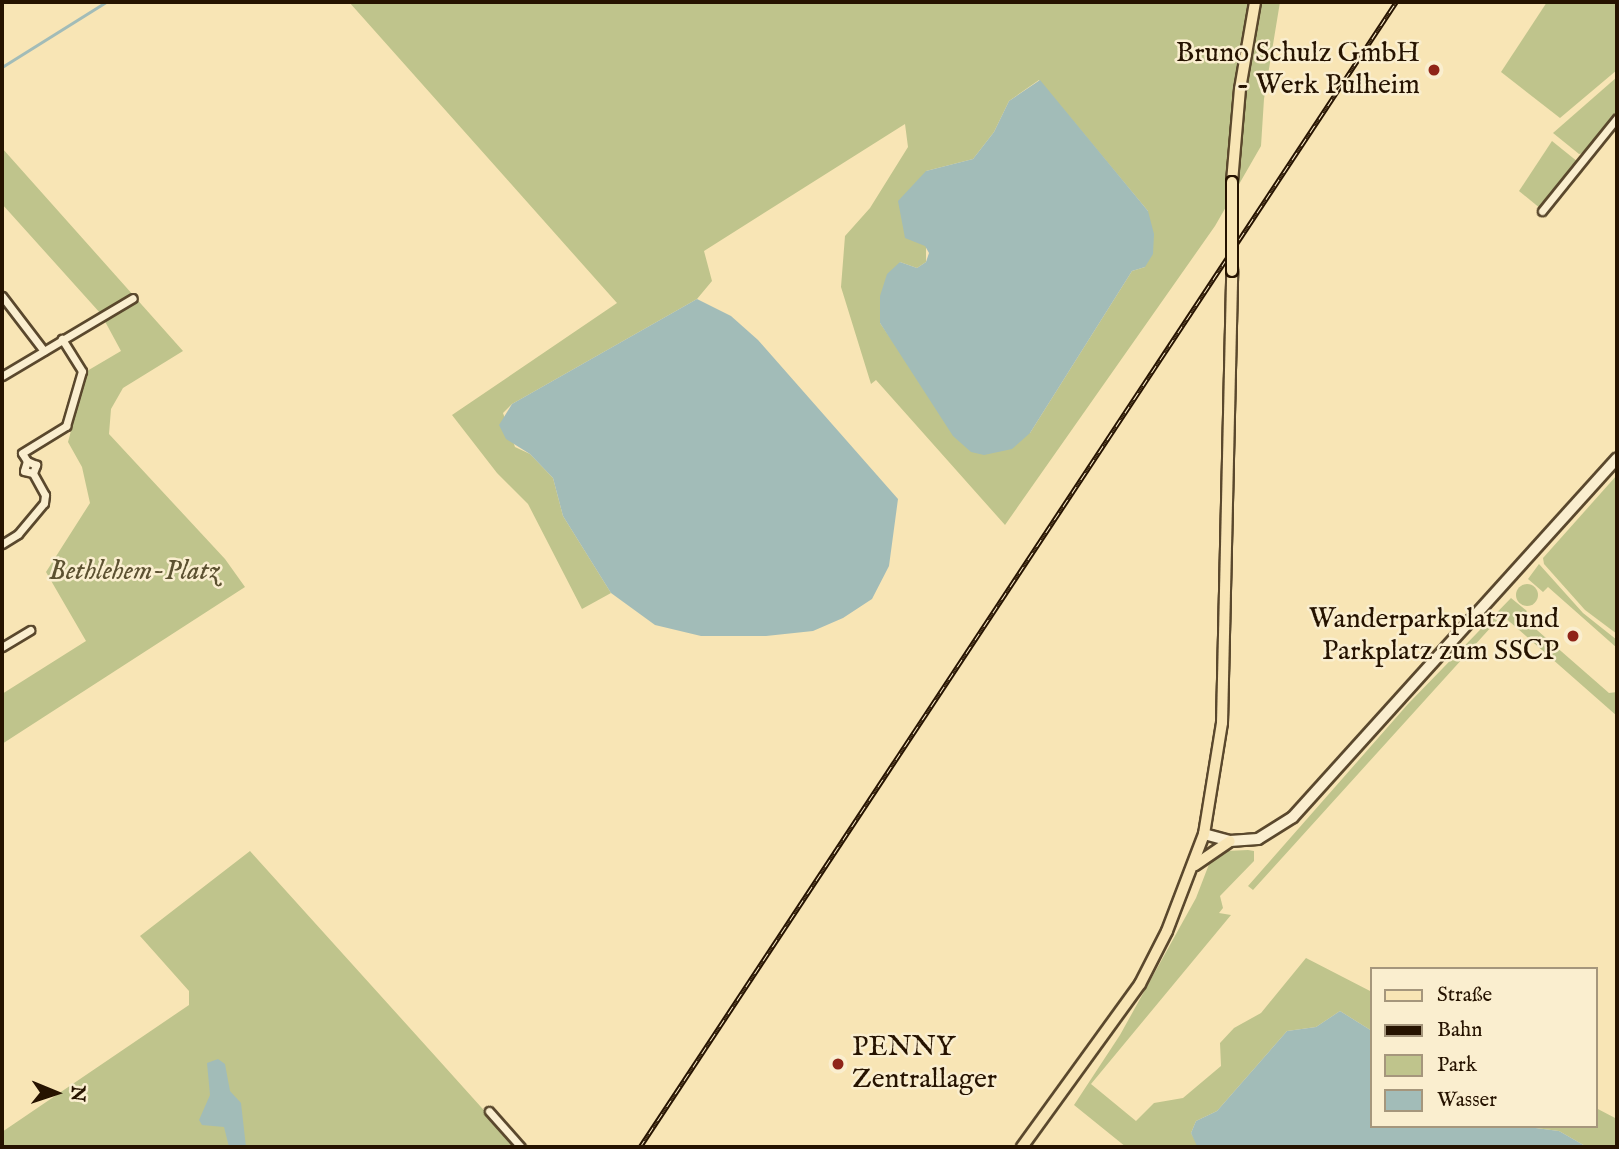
<!DOCTYPE html>
<html>
<head>
<meta charset="utf-8">
<style>
  body { margin:0 }
  #map { position:relative; width:1619px; height:1149px; overflow:hidden; background:#f8e5b5; font-family:"IM FELL English",serif }
  div>[style] { position:absolute }
  [style*='--x'] { left:calc(var(--x)*1px); top:calc(var(--y)*1px); width:calc(var(--w)*1px); rotate:calc(var(--a)*1deg) }
  .green>* { inset:0; background:#bfc48c }
  .round { border-radius:50% }
  .water>* { inset:0; background:#a2bcb8 }
  .stream>* { height:2.5px; margin:-1.25px; padding:0 1.25px; transform-origin:1.25px; border-radius:1.25px; background:#a2bcb8 }
  .roads { filter:drop-shadow(2px 0 #5a482d) drop-shadow(-2px 0 #5a482d) drop-shadow(0 2px #5a482d) drop-shadow(0 -2px #5a482d) }
  .street>* { height:7px; margin:-3.5px; padding:0 3.5px; transform-origin:3.5px; border-radius:3.5px; background:#faeecf }
  .secondary>* { height:10px; margin:-5px; padding:0 5px; transform-origin:5px; border-radius:5px; background:#faeecf }
  .primary>* { height:10px; margin:-5px; padding:0 5px; transform-origin:5px; border-radius:5px; background:#f8e5b5 }
  .rail>* { height:5px; margin-top:-2.5px; transform-origin:0; background:repeating-linear-gradient(90deg,#faeecf 0 8px,#261300 0 16px); box-sizing:border-box; border-block:2px solid #261300 }
  .bridges { filter:drop-shadow(2px 0 #261300) drop-shadow(-2px 0 #261300) drop-shadow(0 2px #261300) drop-shadow(0 -2px #261300) }
  .primary-bridge>* { height:10px; margin:-5px; padding:0 5px; transform-origin:5px; border-radius:5px; background:#f8e5b5 }
  .dots>* { width:19px; height:19px; translate:-50% -50%; box-sizing:border-box; border:4px solid #faeecf; border-radius:50% }
  span { translate:-50% -50%; white-space:nowrap; text-align:center; line-height:1.15; -webkit-text-stroke:5px #faeecf; paint-order:stroke }
  .poi-label { font-size:28px; color:#261300 }
  .right { translate:-100% -50%; text-align:right }
  .left { translate:0 -50%; text-align:left }
  .park-label { font-size:28px; color:#5c5131; font-style:italic }
  .frame { position:absolute; inset:0; border:4px solid #261300; pointer-events:none }
  .legend { position:absolute; left:1370px; top:967px; width:228px; height:161px; box-sizing:border-box; background:#faeecf; border:2px solid #a5967c; margin:0; padding:9px 12px; list-style:none; font-size:21px; color:#261300 }
  .legend li { display:flex; align-items:center; gap:14px; height:35px }
  .legend b { width:35px; border:2px solid #a5967c }
  .north { position:absolute; left:21px; top:1058px; width:70px; height:70px; -webkit-text-stroke:5px #faeecf; paint-order:stroke; rotate:92deg; font-size:19px; font-weight:700; line-height:28px; text-align:center; color:#261300 }
  .north::after { content:''; display:block; margin:auto; width:24px; height:32px; background:#261300; clip-path:polygon(50% 0,100% 100%,50% 72%,0 100%) }
</style>
</head>
<body>
<div id="map">
  <div class="green">
    <i style="clip-path:polygon(evenodd,349px 2px,1280px 2px,1264px 99px,1261px 146px,1215px 226px,1005px 525px,876px 380px,871px 384px,841px 287px,845px 236px,870px 208px,908px 147px,905px 124px,704px 251px,712px 281px,697px 299px,512px 404px,503px 413px,515px 447px,530px 454px,553px 478px,563px 516px,611px 593px,582px 609px,528px 504px,497px 473px,452px 415px,617px 303px,349px 2px,1039px 80px,1148px 211px,1145px 267px,1132px 271px,1030px 433px,904px 358px,880px 323px,900px 262px,917px 268px,926px 262px,926px 171px,973px 159px,994px 132px,1009px 101px,1039px 80px)"></i>
    <i style="clip-path:polygon(1547px 2px,1617px 2px,1617px 70px,1560px 118px,1501px 72px)"></i>
    <i style="clip-path:polygon(1617px 77px,1617px 112px,1585px 153px,1579px 154px,1553px 133px)"></i>
    <i style="clip-path:polygon(1552px 141px,1578px 162px,1541px 209px,1519px 191px)"></i>
    <i style="clip-path:polygon(2px 148px,183px 351px,123px 388px,111px 409px,109px 434px,225px 559px,245px 587px,2px 744px,2px 694px,86px 641px,46px 572px,90px 503px,82px 467px,68px 442px,87px 371px,121px 351px,101px 314px,2px 204px)"></i>
    <i style="clip-path:polygon(1617px 475px,1617px 634px,1585px 610px,1544px 564px,1543px 558px)"></i>
    <i style="clip-path:polygon(1539px 564px,1583px 613px,1617px 640px,1617px 648px,1548px 587px,1543px 592px,1528px 579px)"></i>
    <i class="round" style="left:1516px;top:584px;width:22px;height:22px"></i>
    <i style="clip-path:polygon(1511px 598px,1527px 611px,1522px 617px,1609px 693px,1617px 692px,1617px 716px,1502px 615px,1253px 890px,1248px 886px,1408px 704px)"></i>
    <i style="clip-path:polygon(1248px 850px,1254px 851px,1254px 861px,1220px 896px,1223px 908px,1219px 913px,1231px 915px,1091px 1084px,1136px 1121px,1154px 1103px,1183px 1098px,1221px 1066px,1220px 1043px,1234px 1028px,1261px 1013px,1306px 958px,1372px 992px,1372px 1031px,1340px 1011px,1316px 1027px,1287px 1031px,1217px 1111px,1196px 1121px,1191px 1133px,1199px 1147px,1126px 1147px,1074px 1105px,1120px 1035px,1196px 898px,1211px 859px,1225px 851px)"></i>
    <i style="clip-path:polygon(250px 851px,436px 1057px,517px 1147px,2px 1147px,2px 1132px,189px 1005px,189px 991px,140px 936px)"></i>
    <i style="clip-path:polygon(1596px 1108px,1617px 1119px,1617px 1147px,1587px 1147px,1559px 1131px,1520px 1126px,1596px 1126px)"></i>
  </div>
  <div class="water">
    <i style="clip-path:polygon(1040px 80px,1148px 211px,1154px 234px,1153px 254px,1145px 267px,1132px 271px,1030px 433px,1012px 449px,984px 455px,971px 452px,953px 436px,880px 323px,880px 296px,887px 274px,900px 262px,917px 268px,926px 262px,929px 253px,925px 246px,905px 238px,898px 201px,926px 171px,973px 159px,994px 132px,1009px 101px)"></i>
    <i style="clip-path:polygon(697px 299px,731px 316px,758px 340px,898px 499px,889px 566px,872px 599px,843px 618px,813px 631px,766px 636px,701px 636px,655px 625px,611px 593px,563px 516px,553px 478px,530px 454px,506px 439px,499px 425px,512px 404px)"></i>
    <i style="clip-path:polygon(1340px 1011px,1372px 1031px,1372px 1126px,1520px 1126px,1559px 1131px,1587px 1147px,1197px 1146px,1191px 1133px,1196px 1121px,1217px 1111px,1287px 1031px,1316px 1027px)"></i>
    <i style="clip-path:polygon(218px 1059px,225px 1064px,230px 1091px,241px 1103px,246px 1147px,229px 1147px,224px 1127px,202px 1125px,199px 1120px,210px 1095px,207px 1063px)"></i>
  </div>
  <div class="stream">
    <i style="--x:2;--y:67;--w:123;--a:-32"></i>
  </div>
  <div class="roads">
    <div class="street">
      <i style="--x:1542;--y:211;--w:119;--a:-51.1"></i>
      <i style="--x:2;--y:296;--w:69;--a:52.6"></i>
      <i style="--x:2;--y:376;--w:152;--a:-30.8"></i>
      <i style="--x:27;--y:461;--w:9;--a:-122"></i>
      <i style="--x:22;--y:453;--w:52;--a:-31.5"></i>
      <i style="--x:66;--y:426;--w:57;--a:-73.8"></i>
      <i style="--x:82;--y:371;--w:38;--a:-122"></i>
      <i style="--x:2;--y:544;--w:19;--a:-32"></i>
      <i style="--x:18;--y:534;--w:40;--a:-50"></i>
      <i style="--x:44;--y:503;--w:8;--a:-83"></i>
      <i style="--x:45;--y:495;--w:25;--a:-119"></i>
      <i style="--x:33;--y:473;--w:9;--a:-69"></i>
      <i style="--x:36;--y:465;--w:10;--a:-156"></i>
      <i style="--x:27;--y:461;--w:10;--a:107"></i>
      <i style="--x:24;--y:471;--w:9;--a:13"></i>
      <i style="--x:2;--y:647;--w:33;--a:-31"></i>
      <i style="--x:489;--y:1111;--w:48;--a:48.4"></i>
    </div>
    <div class="secondary">
      <i style="--x:1204;--y:834;--w:27;--a:15"></i>
      <i style="--x:1230;--y:841;--w:28;--a:-4"></i>
      <i style="--x:1258;--y:839;--w:41;--a:-32.2"></i>
      <i style="--x:1293;--y:817;--w:483;--a:-47.9"></i>
    </div>
    <div class="primary">
      <i style="--x:1232;--y:182;--w:93;--a:-85.1"></i>
      <i style="--x:1240;--y:89;--w:88;--a:-80.2"></i>
      <i style="--x:1195;--y:865;--w:42;--a:-34.4"></i>
      <i style="--x:1022;--y:1147;--w:201;--a:-54.1"></i>
      <i style="--x:1140;--y:984;--w:59;--a:-63"></i>
      <i style="--x:1167;--y:931;--w:104;--a:-69.1"></i>
      <i style="--x:1204;--y:834;--w:112;--a:-80.8"></i>
      <i style="--x:1222;--y:723;--w:452;--a:-88.7"></i>
    </div>
  </div>
  <div class="rail">
    <i style="--x:640;--y:1147;--w:1372;--a:-56.56"></i>
  </div>
  <div class="bridges">
    <div class="primary-bridge">
      <i style="--x:1232;--y:271;--w:89;--a:-90"></i>
    </div>
  </div>
  <div class="dots">
    <i style="left:1434px;top:70px;background:#8f2418"></i>
    <i style="left:1573px;top:636px;background:#8f2418"></i>
    <i style="left:838px;top:1064px;background:#8f2418"></i>
  </div>
  <div class="poi-label">
    <span class="right" style="left:1420px;top:70px">Bruno Schulz GmbH<br>- Werk Pulheim</span>
    <span class="right" style="left:1559px;top:636px">Wanderparkplatz und<br>Parkplatz zum SSCP</span>
    <span class="left" style="left:852px;top:1064px">PENNY<br>Zentrallager</span>
  </div>
  <div class="park-label">
    <span style="left:134px;top:572px">Bethlehem-Platz</span>
  </div>
  <div class="frame"></div>
  <ul class="legend">
  <li><b style="height:9px;background:#f8e5b5"></b>Straße</li>
  <li><b style="height:9px;background:#261300"></b>Bahn</li>
  <li><b style="height:19px;background:#bfc48c"></b>Park</li>
  <li><b style="height:19px;background:#a2bcb8"></b>Wasser</li>
  </ul>
  <div class="north">N</div>
</div>
</body>
</html>
